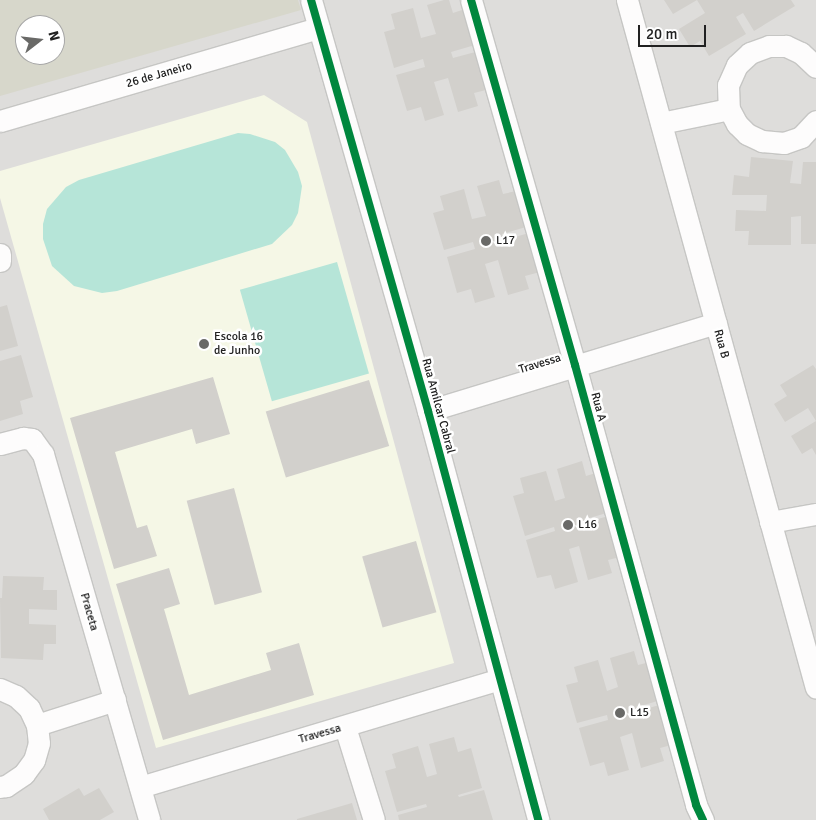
<!DOCTYPE html>
<html>
<head>
<meta charset="utf-8">
<style>
  body { margin:0 }
  #map { position:relative; width:816px; height:820px; overflow:hidden; background:#efeee9; font-family:Signika,sans-serif }
  div>[style] { position:absolute }
  [style*='--x'] { left:calc(var(--x)*1px); top:calc(var(--y)*1px); width:calc(var(--w)*1px); rotate:calc(var(--a)*1deg) }
  .residential>* { inset:0; background:#dedddb }
  .education>* { inset:0; background:#f5f7e6 }
  .construction>* { inset:0; background:#d7d7cb }
  .pitch>* { inset:0; background:#b6e5d8; transform-origin:0 0 }
  .building>* { inset:0; background:#d2d0cc; transform-origin:0 0 }
  .roads { filter:drop-shadow(1px 0 #c6c6c4) drop-shadow(-1px 0 #c6c6c4) drop-shadow(0 1px #c6c6c4) drop-shadow(0 -1px #c6c6c4) }
  .street>* { height:21px; margin:-10.5px; padding:0 10.5px; transform-origin:10.5px; border-radius:10.5px; background:#fdfcfc }
  .cycleway>* { height:8px; margin:-4px; padding:0 4px; transform-origin:4px; border-radius:4px; background:#00873e }
  .dots>* { width:14px; height:14px; translate:-50% -50%; box-sizing:border-box; border:2px solid #fff; border-radius:50% }
  span { translate:-50% -50%; white-space:nowrap; text-align:center; line-height:1.15; -webkit-text-stroke:5px #fff; paint-order:stroke }
  .street-label { font-size:12px; color:#212121 }
  .poi-label { font-size:12px; color:#212121 }
  .left { translate:0 -50%; text-align:left }
  .north { position:absolute; left:15px; top:15px; width:50px; height:50px; box-sizing:border-box; background:#fff; border:1px solid #a6a6a6; border-radius:50%; rotate:74deg; font-size:14px; font-weight:700; line-height:20px; text-align:center; color:#212121 }
  .north::after { content:''; display:block; margin:auto; width:18px; height:22px; background:#696967; clip-path:polygon(50% 0,100% 100%,50% 72%,0 100%) }
  .scale { position:absolute; left:638px; top:25px; width:68px; height:22px; box-sizing:border-box; border:2px solid #212121; border-top:0; padding-left:6px; font-size:15px; line-height:18px; white-space:nowrap; color:#212121; -webkit-text-stroke:4px #fff; paint-order:stroke }
</style>
</head>
<body>
<div id="map">
  <div class="residential">
    <i style="clip-path:polygon(evenodd,0 0,816px 0,816px 820px,0 820px,0 0,25px 25px,55px 25px,55px 55px,25px 55px,25px 25px)"></i>
  </div>
  <div class="education">
    <i style="clip-path:polygon(264px 95px,307px 122px,454px 663px,156px 748px,0 198px,0 171px)"></i>
  </div>
  <div class="construction">
    <i style="clip-path:polygon(evenodd,0 0,298px 0,301px 10px,0 96px,0 0,25px 25px,55px 25px,55px 55px,25px 55px,25px 25px)"></i>
  </div>
  <div class="pitch">
    <i style="clip-path:polygon(238px 133px,250px 134px,275px 142px,285px 150px,298px 172px,302px 186px,298px 213px,292px 225px,272px 244px,117px 291px,102px 293px,74px 286px,52px 266px,43px 239px,43px 224px,47px 209px,66px 187px,79px 180px)"></i>
    <i style="left:337px;top:262px;width:116px;height:101px;rotate:74deg"></i>
  </div>
  <div class="building">
    <i style="clip-path:polygon(444px 0,449px 0,453px 13px,465px 9px,475px 45px,451px 52px,453px 58px,479px 51px,490px 89px,474px 93px,478px 106px,458px 112px,448px 78px,434px 82px,444px 115px,425px 121px,421px 107px,407px 111px,396px 75px,425px 67px,423px 59px,394px 68px,384px 32px,395px 29px,391px 14px,413px 8px,421px 38px,436px 34px,427px 5px)"></i>
    <i style="clip-path:polygon(664px 0,791px 0,795px 6px,754px 31px,743px 13px,736px 17px,746px 34px,709px 56px,700px 41px,690px 47px,679px 29px,705px 13px,697px 0,673px 14px)"></i>
    <i style="clip-path:polygon(751px 157px,793px 161px,790px 183px,801px 184px,803px 162px,816px 162px,816px 244px,801px 244px,801px 216px,791px 217px,791px 245px,748px 245px,749px 231px,735px 231px,736px 210px,766px 211px,767px 195px,732px 195px,734px 175px,749px 177px)"></i>
    <i style="clip-path:polygon(499px 180px,503px 194px,516px 191px,526px 227px,502px 234px,504px 240px,529px 233px,540px 272px,525px 276px,529px 289px,508px 295px,498px 260px,485px 264px,495px 297px,475px 303px,471px 289px,457px 293px,447px 257px,475px 249px,473px 242px,444px 250px,433px 213px,444px 210px,440px 196px,464px 189px,472px 219px,486px 216px,477px 186px)"></i>
    <i style="clip-path:polygon(7px 305px,18px 346px,0 351px,0 307px)"></i>
    <i style="clip-path:polygon(21px 355px,33px 397px,20px 401px,23px 414px,0 421px,0 361px)"></i>
    <i style="clip-path:polygon(813px 365px,816px 369px,816px 455px,812px 448px,802px 454px,791px 436px,816px 421px,808px 408px,785px 422px,774px 404px,787px 396px,780px 385px)"></i>
    <i style="clip-path:polygon(213px 377px,230px 434px,196px 444px,192px 429px,115px 452px,137px 528px,147px 525px,157px 556px,114px 569px,70px 418px)"></i>
    <i style="left:369px;top:380px;width:69px;height:108px;rotate:73deg"></i>
    <i style="clip-path:polygon(582px 461px,586px 476px,599px 472px,610px 512px,586px 519px,587px 522px,612px 515px,624px 556px,608px 560px,612px 573px,588px 580px,579px 546px,569px 549px,578px 582px,555px 589px,551px 575px,537px 578px,526px 540px,555px 531px,554px 527px,525px 536px,513px 496px,524px 493px,520px 478px,546px 471px,555px 501px,565px 498px,557px 469px)"></i>
    <i style="left:234px;top:488px;width:108px;height:49px;rotate:75deg"></i>
    <i style="left:416px;top:541px;width:74px;height:56px;rotate:74deg"></i>
    <i style="clip-path:polygon(169px 568px,180px 604px,164px 609px,189px 695px,271px 670px,266px 653px,299px 643px,314px 695px,163px 740px,116px 584px)"></i>
    <i style="clip-path:polygon(3px 576px,44px 577px,43px 590px,57px 590px,57px 610px,29px 609px,29px 624px,56px 625px,56px 644px,44px 644px,43px 660px,1px 658px,0 598px,2px 598px)"></i>
    <i style="clip-path:polygon(634px 651px,638px 665px,650px 662px,661px 700px,637px 707px,638px 711px,663px 704px,675px 744px,660px 748px,664px 761px,641px 768px,632px 733px,620px 737px,629px 770px,608px 776px,604px 762px,590px 766px,579px 728px,608px 720px,607px 715px,577px 723px,566px 685px,578px 682px,574px 667px,598px 660px,607px 691px,618px 687px,610px 658px)"></i>
    <i style="clip-path:polygon(454px 737px,458px 752px,471px 748px,482px 788px,458px 795px,459px 797px,484px 790px,493px 820px,399px 820px,398px 815px,427px 807px,426px 804px,397px 812px,385px 771px,396px 768px,392px 754px,418px 746px,427px 777px,437px 774px,429px 744px)"></i>
    <i style="clip-path:polygon(79px 788px,84px 796px,99px 788px,114px 812px,100px 820px,49px 820px,43px 809px)"></i>
    <i style="clip-path:polygon(352px 803px,357px 820px,297px 820px,297px 819px)"></i>
  </div>
  <div class="roads">
    <div class="street">
      <i style="--x:311;--y:0;--w:427;--a:74.1"></i>
      <i style="--x:428;--y:411;--w:424;--a:74.9"></i>
      <i style="--x:471;--y:0;--w:380;--a:74.1"></i>
      <i style="--x:575;--y:365;--w:456;--a:74.6"></i>
      <i style="--x:696;--y:805;--w:17;--a:65"></i>
      <i style="--x:627;--y:0;--w:713;--a:74.64"></i>
      <i style="--x:816;--y:67;--w:21;--a:-137"></i>
      <i style="--x:801;--y:53;--w:17;--a:-155"></i>
      <i style="--x:786;--y:46;--w:17;--a:180"></i>
      <i style="--x:769;--y:46;--w:20;--a:160"></i>
      <i style="--x:750;--y:53;--w:18;--a:137"></i>
      <i style="--x:737;--y:65;--w:22;--a:114"></i>
      <i style="--x:728;--y:85;--w:24;--a:88"></i>
      <i style="--x:729;--y:109;--w:17;--a:62"></i>
      <i style="--x:737;--y:124;--w:14;--a:45"></i>
      <i style="--x:747;--y:134;--w:17;--a:25"></i>
      <i style="--x:762;--y:141;--w:22;--a:5"></i>
      <i style="--x:784;--y:143;--w:18;--a:-19"></i>
      <i style="--x:801;--y:137;--w:22;--a:-47"></i>
      <i style="--x:0;--y:121;--w:332;--a:-16.3"></i>
      <i style="--x:661;--y:123;--w:69;--a:-11.6"></i>
      <i style="--x:0;--y:254;--w:7;--a:90"></i>
      <i style="--x:428;--y:411;--w:301;--a:-17"></i>
      <i style="--x:0;--y:444;--w:24;--a:-15"></i>
      <i style="--x:23;--y:438;--w:9;--a:6"></i>
      <i style="--x:32;--y:439;--w:19;--a:54"></i>
      <i style="--x:43;--y:454;--w:381;--a:73.8"></i>
      <i style="--x:770;--y:522;--w:47;--a:-9.9"></i>
      <i style="--x:0;--y:689;--w:17;--a:24"></i>
      <i style="--x:16;--y:696;--w:18;--a:43"></i>
      <i style="--x:29;--y:708;--w:19;--a:65"></i>
      <i style="--x:37;--y:725;--w:18;--a:84"></i>
      <i style="--x:39;--y:743;--w:18;--a:106"></i>
      <i style="--x:34;--y:760;--w:17;--a:126"></i>
      <i style="--x:24;--y:774;--w:22;--a:146"></i>
      <i style="--x:6;--y:786;--w:6;--a:171"></i>
      <i style="--x:37;--y:725;--w:82;--a:-17.8"></i>
      <i style="--x:345;--y:727;--w:97;--a:72.7"></i>
      <i style="--x:140;--y:787;--w:375;--a:-16.7"></i>
    </div>
  </div>
  <div class="cycleway">
    <i style="--x:311;--y:0;--w:427;--a:74.1"></i>
    <i style="--x:428;--y:411;--w:424;--a:74.9"></i>
    <i style="--x:471;--y:0;--w:380;--a:74.1"></i>
    <i style="--x:575;--y:365;--w:456;--a:74.6"></i>
    <i style="--x:696;--y:805;--w:17;--a:65"></i>
  </div>
  <div class="dots">
    <i style="left:486px;top:241px;background:#696967"></i>
    <i style="left:204px;top:344px;background:#696967"></i>
    <i style="left:568px;top:525px;background:#696967"></i>
    <i style="left:620px;top:713px;background:#696967"></i>
  </div>
  <div class="street-label">
    <span style="left:159px;top:75px;rotate:-16deg">26 de Janeiro</span>
    <span style="left:721px;top:344px;rotate:75deg">Rua B</span>
    <span style="left:540px;top:364px;rotate:-17deg">Travessa</span>
    <span style="left:438px;top:406px;rotate:75deg">Rua Amilcar Cabral</span>
    <span style="left:598px;top:407px;rotate:75deg">Rua A</span>
    <span style="left:89px;top:612px;rotate:74deg">Praceta</span>
    <span style="left:320px;top:734px;rotate:-16deg">Travessa</span>
  </div>
  <div class="poi-label">
    <span class="left" style="left:496px;top:241px">L17</span>
    <span class="left" style="left:214px;top:344px">Escola 16<br>de Junho</span>
    <span class="left" style="left:578px;top:525px">L16</span>
    <span class="left" style="left:630px;top:713px">L15</span>
  </div>
  <div class="north">N</div>
  <div class="scale">20 m</div>
</div>
</body>
</html>
